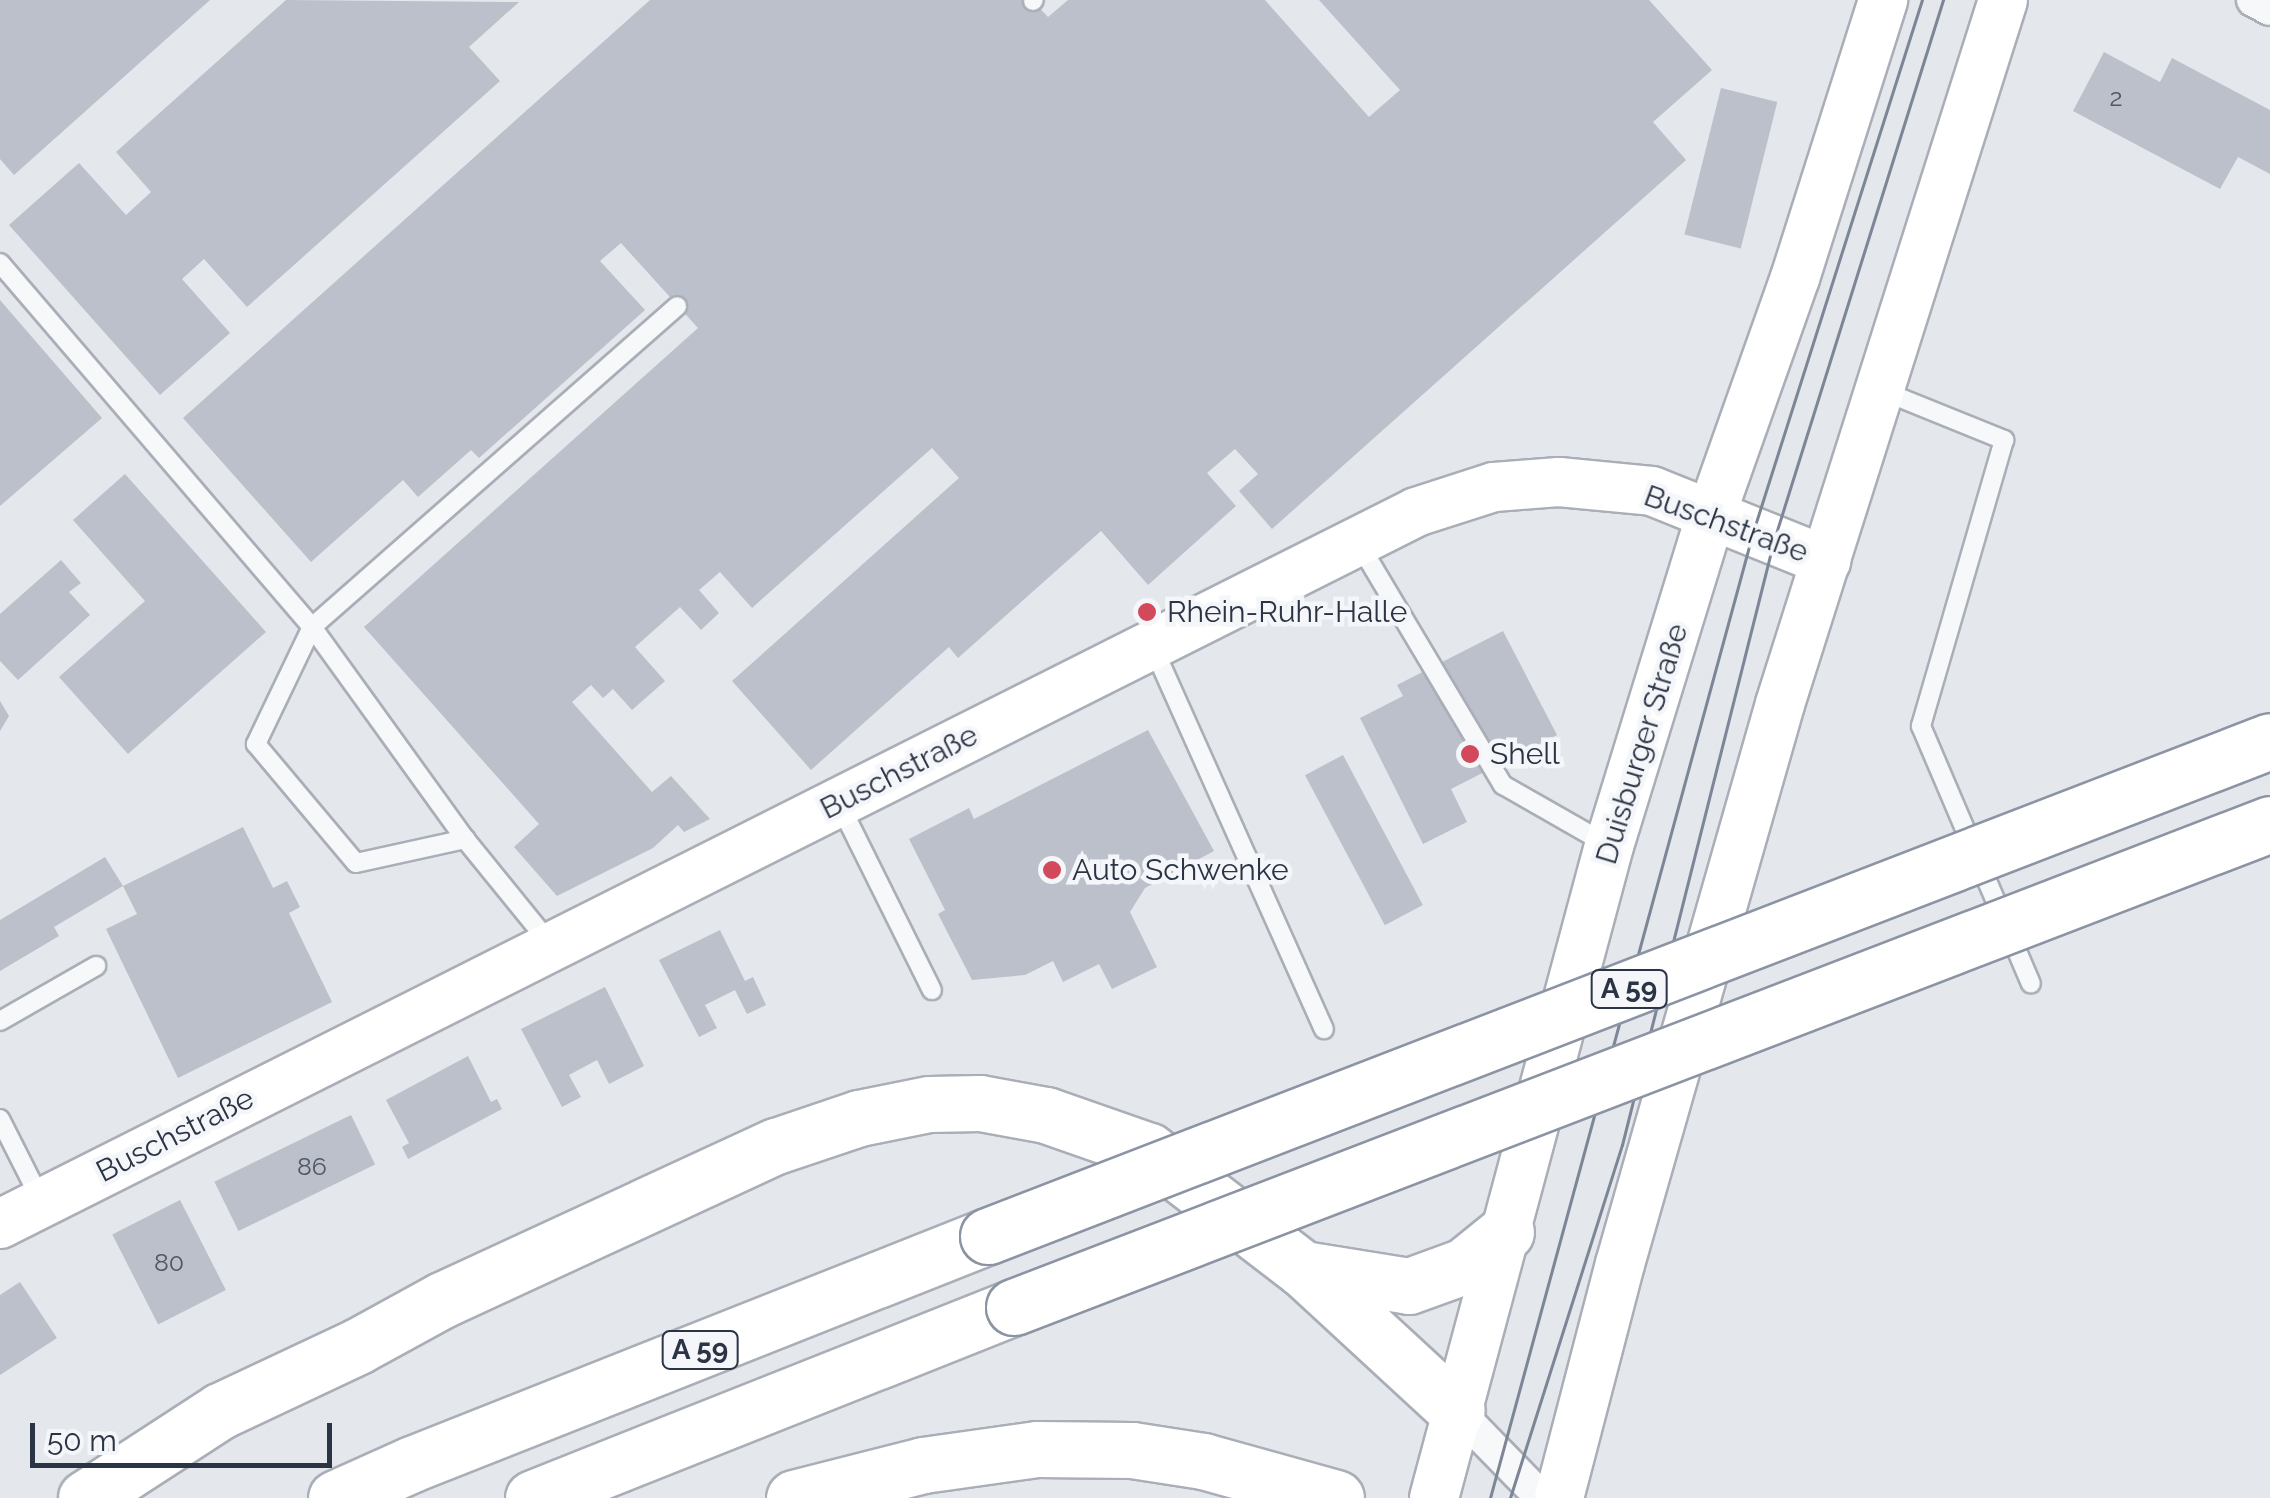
<!DOCTYPE html>
<html>
<head>
<meta charset="utf-8">
<style>
  body { margin:0 }
  #map { position:relative; width:2270px; height:1498px; overflow:hidden; background:#e4e7ec; font-family:Raleway,sans-serif }
  div>[style] { position:absolute }
  [style*='--x'] { left:calc(var(--x)*1px); top:calc(var(--y)*1px); width:calc(var(--w)*1px); rotate:calc(var(--a)*1deg) }
  .building>* { inset:0; background:#bbc0ca; transform-origin:0 0 }
  .roads { filter:drop-shadow(2px 0 #a9aeb7) drop-shadow(-2px 0 #a9aeb7) drop-shadow(0 2px #a9aeb7) drop-shadow(0 -2px #a9aeb7) }
  .lane>* { height:18px; margin:-9px; padding:0 9px; transform-origin:9px; border-radius:9px; background:#f7f8fa }
  .street>* { height:32px; margin:-16px; padding:0 16px; transform-origin:16px; border-radius:16px; background:#f7f8fa }
  .secondary>* { height:48px; margin:-24px; padding:0 24px; transform-origin:24px; border-radius:24px; background:#fff }
  .highway>* { height:55px; margin:-27.5px; padding:0 27.5px; transform-origin:27.5px; border-radius:27.5px; background:#fff }
  .tram>* { height:2.5px; margin:-1.25px; padding:0 1.25px; transform-origin:1.25px; border-radius:1.25px; background:#7d8696 }
  .bridges { filter:drop-shadow(2px 0 #8b94a3) drop-shadow(-2px 0 #8b94a3) drop-shadow(0 2px #8b94a3) drop-shadow(0 -2px #8b94a3) }
  .highway-bridge>* { height:55px; margin:-27.5px; padding:0 27.5px; transform-origin:27.5px; border-radius:27.5px; background:#fff }
  .dots>* { width:28px; height:28px; translate:-50% -50%; box-sizing:border-box; border:5px solid #f4f6f9; border-radius:50% }
  span { translate:-50% -50%; white-space:nowrap; text-align:center; line-height:1.15; -webkit-text-stroke:9px #f4f6f9; paint-order:stroke }
  .number-label { font-size:25px; color:#4f5766 }
  .number-label span { -webkit-text-stroke-width:0 }
  .shield-label span { padding:2px 8px; background:#f4f6f9; border:2px solid; border-radius:8px; -webkit-text-stroke-width:0 }
  .shield-label { font-size:28px; color:#2b3445; font-weight:700 }
  .street-label { font-size:30px; color:#2b3445 }
  .poi-label { font-size:30px; color:#2b3445 }
  .left { translate:0 -50%; text-align:left }
  .scale { position:absolute; left:30px; top:1423px; width:302px; height:45px; box-sizing:border-box; border:5px solid #2b3445; border-top:0; padding-left:12px; font-size:30px; line-height:35px; white-space:nowrap; color:#2b3445; -webkit-text-stroke:8px #f4f6f9; paint-order:stroke }
</style>
</head>
<body>
<div id="map">
  <div class="building">
    <i style="clip-path:polygon(0 0,210px 0,14px 175px,0 159px)"></i>
    <i style="clip-path:polygon(286px 0,519px 2px,469px 47px,500px 81px,247px 307px,204px 259px,182px 279px,230px 333px,160px 395px,9px 225px,79px 163px,126px 215px,151px 192px,116px 152px)"></i>
    <i style="clip-path:polygon(650px 0,1032px 0,1048px 17px,1068px 0,1265px 0,1369px 117px,1400px 90px,1319px 0,1649px 0,1712px 70px,1653px 122px,1686px 160px,1272px 529px,1239px 491px,1258px 474px,1235px 449px,1207px 473px,1236px 506px,1148px 585px,1101px 531px,958px 658px,949px 647px,811px 770px,732px 681px,959px 478px,932px 448px,752px 608px,720px 572px,699px 590px,719px 613px,701px 630px,680px 607px,635px 647px,665px 681px,632px 710px,613px 689px,603px 698px,591px 685px,572px 702px,652px 792px,671px 776px,710px 819px,684px 832px,678px 825px,653px 848px,557px 896px,514px 847px,539px 824px,364px 627px,698px 328px,621px 243px,600px 261px,645px 310px,479px 458px,471px 450px,418px 497px,403px 480px,311px 562px,183px 418px)"></i>
    <i style="clip-path:polygon(2104px 52px,2160px 82px,2172px 58px,2270px 110px,2270px 174px,2238px 157px,2220px 189px,2073px 111px)"></i>
    <i style="left:1721px;top:88px;width:58px;height:151px;rotate:14deg"></i>
    <i style="clip-path:polygon(0 300px,102px 418px,0 506px)"></i>
    <i style="clip-path:polygon(125px 474px,266px 632px,128px 754px,59px 677px,145px 601px,73px 520px)"></i>
    <i style="clip-path:polygon(61px 560px,81px 583px,69px 592px,90px 615px,18px 680px,0 661px,0 614px)"></i>
    <i style="clip-path:polygon(1503px 631px,1557px 735px,1451px 789px,1467px 822px,1423px 844px,1360px 718px,1403px 696px,1397px 685px)"></i>
    <i style="clip-path:polygon(0 701px,9px 716px,0 731px)"></i>
    <i style="clip-path:polygon(1148px 730px,1214px 851px,1145px 888px,1130px 912px,1157px 967px,1112px 989px,1099px 964px,1063px 982px,1053px 961px,1025px 975px,972px 980px,938px 914px,945px 910px,909px 839px,969px 808px,974px 819px)"></i>
    <i style="left:1343px;top:755px;width:170px;height:43px;rotate:62deg"></i>
    <i style="clip-path:polygon(243px 827px,273px 888px,287px 881px,300px 907px,289px 913px,332px 1002px,178px 1078px,106px 929px,137px 914px,123px 886px)"></i>
    <i style="clip-path:polygon(105px 857px,123px 886px,54px 927px,59px 936px,0 971px,0 920px)"></i>
    <i style="clip-path:polygon(720px 930px,745px 981px,753px 977px,766px 1005px,747px 1014px,735px 990px,705px 1005px,717px 1028px,699px 1037px,659px 960px)"></i>
    <i style="clip-path:polygon(605px 987px,644px 1066px,609px 1084px,597px 1060px,569px 1075px,581px 1097px,562px 1107px,521px 1029px)"></i>
    <i style="clip-path:polygon(468px 1056px,491px 1102px,497px 1099px,502px 1109px,408px 1159px,402px 1147px,409px 1143px,386px 1100px)"></i>
    <i style="left:351px;top:1115px;width:55px;height:152px;rotate:64deg"></i>
    <i style="left:180px;top:1200px;width:101px;height:76px;rotate:63deg"></i>
    <i style="clip-path:polygon(20px 1282px,57px 1338px,0 1375px,0 1295px)"></i>
  </div>
  <div class="roads">
    <div class="lane">
      <i style="--x:1033;--y:1;--w:1;--a:-45"></i>
      <i style="--x:0;--y:263;--w:479;--a:49.4"></i>
      <i style="--x:312;--y:627;--w:130;--a:115.6"></i>
      <i style="--x:256;--y:744;--w:155;--a:50"></i>
      <i style="--x:356;--y:863;--w:112;--a:-12.4"></i>
      <i style="--x:465;--y:839;--w:138;--a:50.9"></i>
      <i style="--x:1883;--y:391;--w:131;--a:22"></i>
      <i style="--x:2004;--y:440;--w:298;--a:106.2"></i>
      <i style="--x:1921;--y:726;--w:280;--a:66.9"></i>
      <i style="--x:1358;--y:542;--w:283;--a:59.2"></i>
      <i style="--x:1503;--y:785;--w:121;--a:29.7"></i>
      <i style="--x:1152;--y:645;--w:421;--a:65.9"></i>
      <i style="--x:839;--y:803;--w:209;--a:63.6"></i>
      <i style="--x:465;--y:839;--w:261;--a:-125.8"></i>
      <i style="--x:312;--y:627;--w:486;--a:-41.3"></i>
      <i style="--x:0;--y:1021;--w:111;--a:-29.8"></i>
      <i style="--x:0;--y:1119;--w:93;--a:63.2"></i>
    </div>
    <div class="street">
      <i style="--x:2253;--y:0;--w:19;--a:28"></i>
      <i style="--x:1457;--y:1411;--w:122;--a:45.7"></i>
    </div>
    <div class="secondary">
      <i style="--x:0;--y:1224;--w:1585;--a:-26.69"></i>
      <i style="--x:1416;--y:512;--w:82;--a:-17.8"></i>
      <i style="--x:1494;--y:487;--w:65;--a:-4.4"></i>
      <i style="--x:1559;--y:482;--w:93;--a:5.5"></i>
      <i style="--x:1652;--y:491;--w:188;--a:21.9"></i>
      <i style="--x:1434;--y:1498;--w:675;--a:-74.98"></i>
      <i style="--x:1609;--y:846;--w:346;--a:-72.9"></i>
      <i style="--x:1711;--y:515;--w:251;--a:-70.5"></i>
      <i style="--x:1795;--y:278;--w:292;--a:-72.4"></i>
      <i style="--x:1559;--y:1498;--w:242;--a:-75.4"></i>
      <i style="--x:1620;--y:1264;--w:582;--a:-74.05"></i>
      <i style="--x:1780;--y:704;--w:738;--a:-72.42"></i>
    </div>
    <div class="highway">
      <i style="--x:1303;--y:1269;--w:107;--a:9.1"></i>
      <i style="--x:1409;--y:1286;--w:59;--a:-20"></i>
      <i style="--x:1464;--y:1266;--w:54;--a:-39"></i>
      <i style="--x:86;--y:1498;--w:160;--a:-33"></i>
      <i style="--x:220;--y:1411;--w:153;--a:-25.2"></i>
      <i style="--x:358;--y:1346;--w:96;--a:-28.7"></i>
      <i style="--x:442;--y:1300;--w:368;--a:-24.8"></i>
      <i style="--x:776;--y:1146;--w:88;--a:-18.6"></i>
      <i style="--x:859;--y:1118;--w:71;--a:-11.3"></i>
      <i style="--x:929;--y:1104;--w:51;--a:-1.1"></i>
      <i style="--x:980;--y:1103;--w:67;--a:10.3"></i>
      <i style="--x:1046;--y:1115;--w:109;--a:19.3"></i>
      <i style="--x:1149;--y:1151;--w:194;--a:37.5"></i>
      <i style="--x:1303;--y:1269;--w:209;--a:42.7"></i>
      <i style="--x:336;--y:1498;--w:83;--a:-24.1"></i>
      <i style="--x:412;--y:1464;--w:619;--a:-21.6"></i>
      <i style="--x:533;--y:1498;--w:518;--a:-21.66"></i>
      <i style="--x:794;--y:1498;--w:133;--a:-14.3"></i>
      <i style="--x:923;--y:1465;--w:115;--a:-8"></i>
      <i style="--x:1037;--y:1449;--w:95;--a:0.6"></i>
      <i style="--x:1132;--y:1450;--w:72;--a:8.8"></i>
      <i style="--x:1203;--y:1461;--w:138;--a:15.5"></i>
    </div>
  </div>
  <div class="tram">
    <i style="--x:1490;--y:1498;--w:1001;--a:-74.77"></i>
    <i style="--x:1753;--y:532;--w:558;--a:-72.38"></i>
    <i style="--x:1510;--y:1498;--w:370;--a:-72.4"></i>
    <i style="--x:1622;--y:1145;--w:624;--a:-75.9"></i>
    <i style="--x:1774;--y:540;--w:566;--a:-72.62"></i>
  </div>
  <div class="bridges">
    <div class="highway-bridge">
      <i style="--x:988;--y:1236;--w:1374;--a:-21.11"></i>
      <i style="--x:1014;--y:1307;--w:1346;--a:-21.03"></i>
    </div>
  </div>
  <div class="dots">
    <i style="left:1147px;top:612px;background:#d1495b"></i>
    <i style="left:1470px;top:754px;background:#d1495b"></i>
    <i style="left:1052px;top:870px;background:#d1495b"></i>
  </div>
  <div class="number-label">
    <span style="left:2116px;top:97px">2</span>
    <span style="left:312px;top:1166px">86</span>
    <span style="left:169px;top:1262px">80</span>
  </div>
  <div class="shield-label">
    <span style="left:1629px;top:989px">A 59</span>
    <span style="left:700px;top:1350px">A 59</span>
  </div>
  <div class="street-label">
    <span style="left:1726px;top:524px;rotate:20deg">Buschstraße</span>
    <span style="left:1642px;top:744px;rotate:-73deg">Duisburger Straße</span>
    <span style="left:899px;top:772px;rotate:-27deg">Buschstraße</span>
    <span style="left:175px;top:1135px;rotate:-27deg">Buschstraße</span>
  </div>
  <div class="poi-label">
    <span class="left" style="left:1167px;top:612px">Rhein-Ruhr-Halle</span>
    <span class="left" style="left:1490px;top:754px">Shell</span>
    <span class="left" style="left:1072px;top:870px">Auto Schwenke</span>
  </div>
  <div class="scale">50 m</div>
</div>
</body>
</html>
